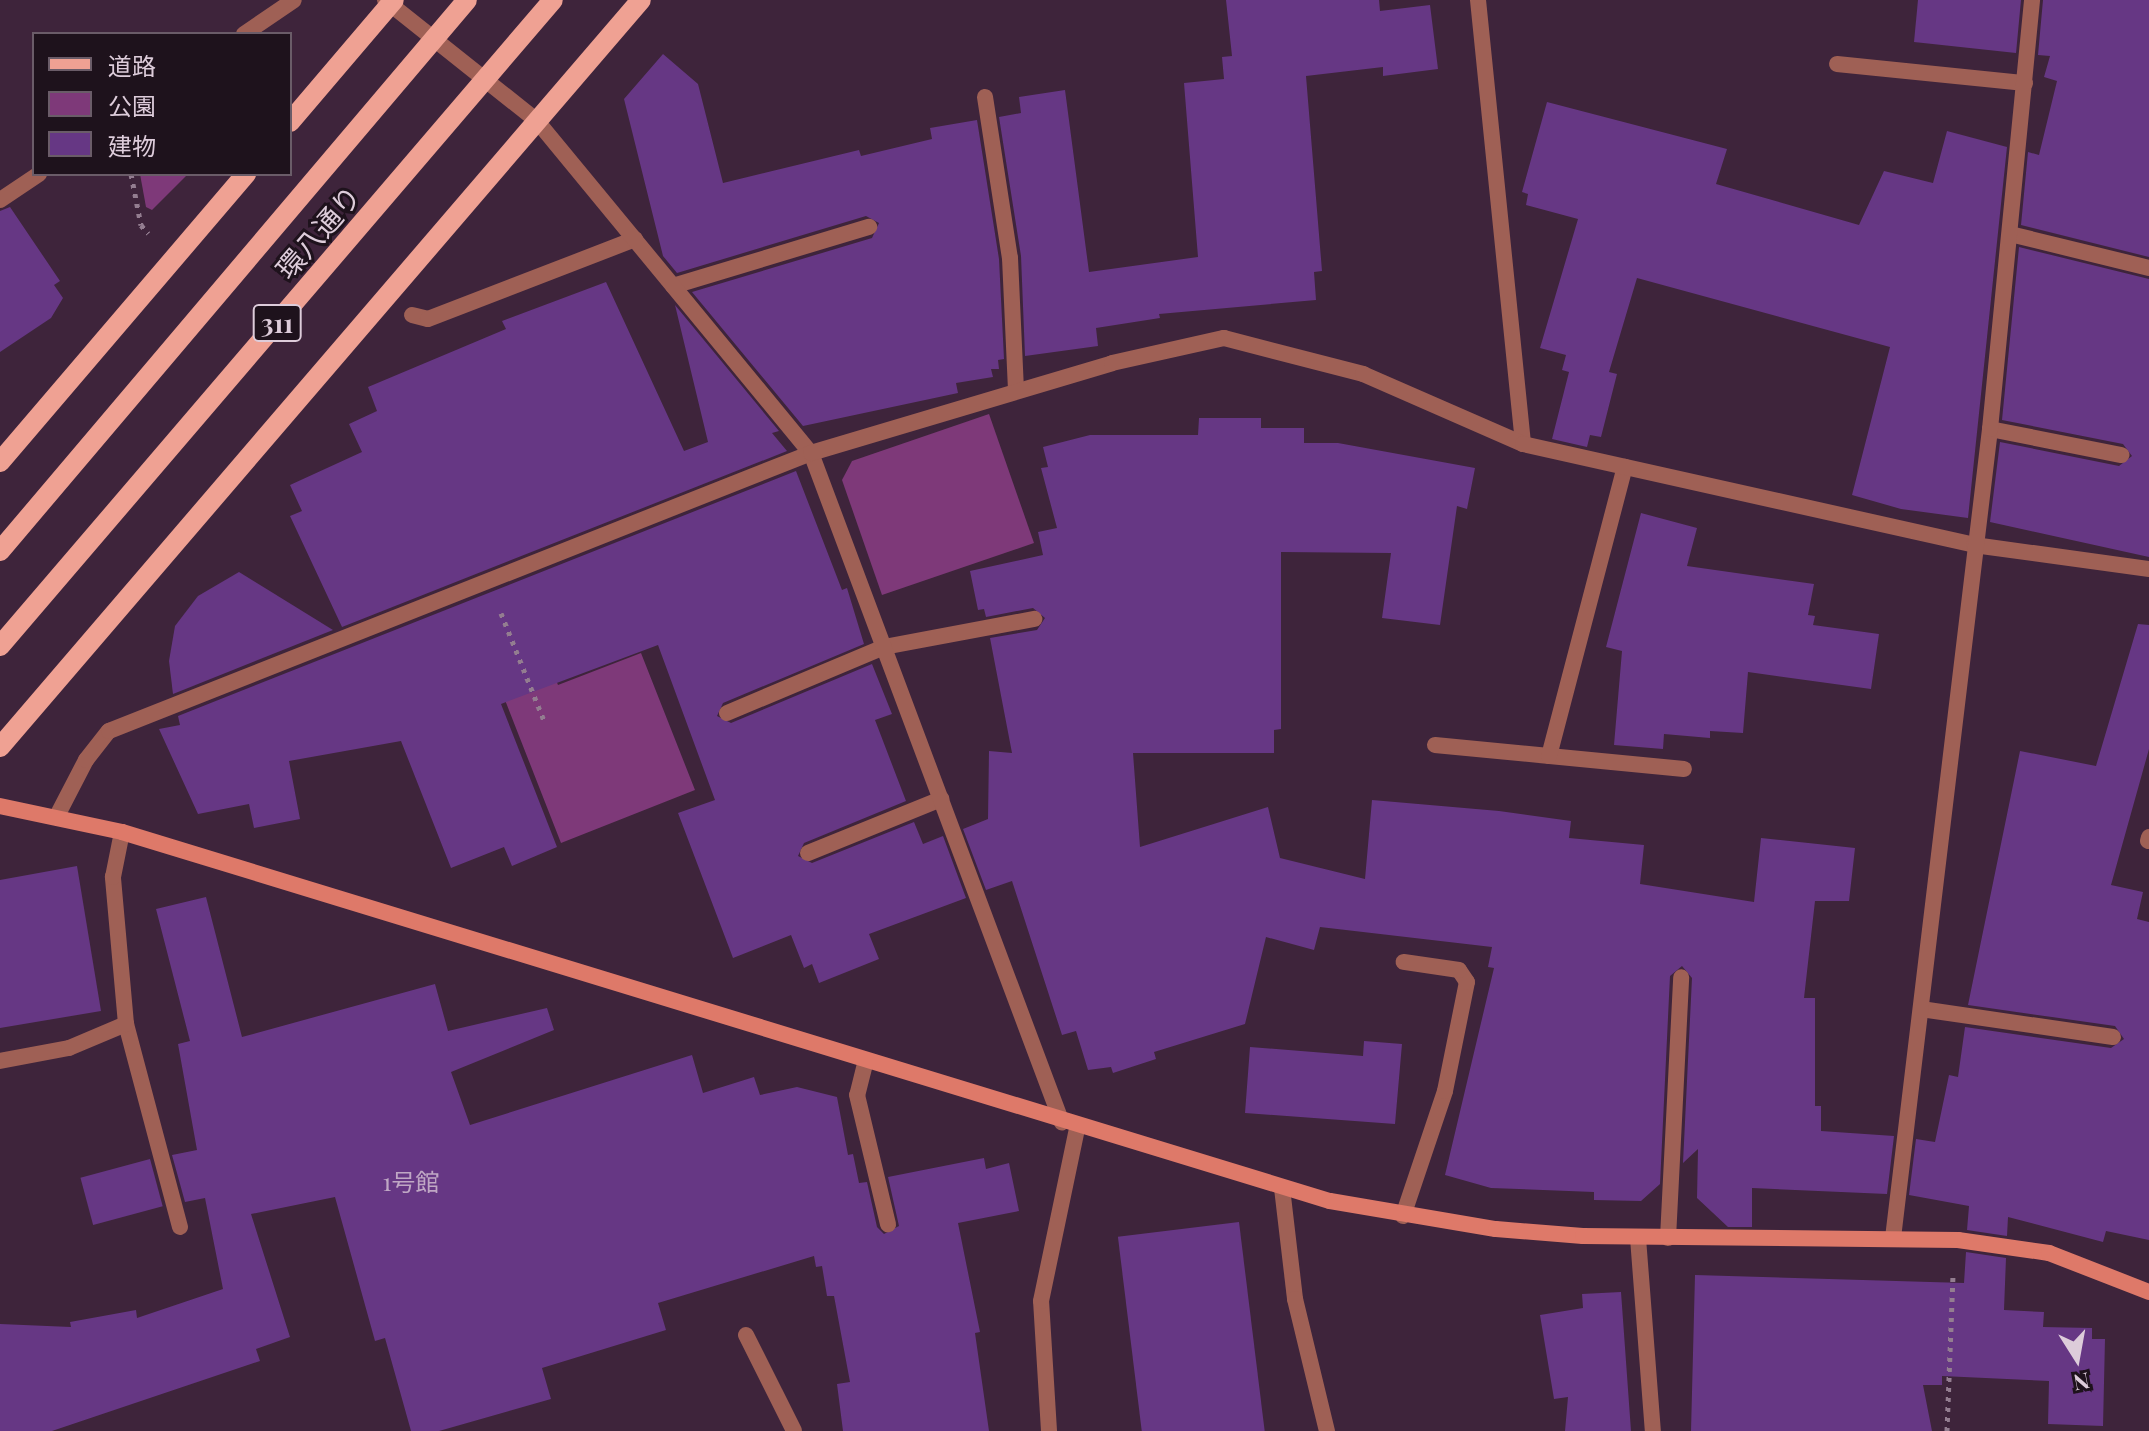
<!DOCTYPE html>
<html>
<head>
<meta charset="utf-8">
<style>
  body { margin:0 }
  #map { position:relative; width:2149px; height:1431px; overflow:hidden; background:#3e243b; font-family:"Playfair Display","Noto Sans JP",serif }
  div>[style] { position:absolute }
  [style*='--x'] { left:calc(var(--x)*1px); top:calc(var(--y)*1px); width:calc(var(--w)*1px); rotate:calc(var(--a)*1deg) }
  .green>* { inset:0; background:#7e3979 }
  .building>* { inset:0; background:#663784; transform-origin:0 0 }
  .path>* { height:5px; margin-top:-2.5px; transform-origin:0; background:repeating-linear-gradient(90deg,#937d90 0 4px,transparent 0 10px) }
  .lane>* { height:16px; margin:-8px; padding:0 8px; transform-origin:8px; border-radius:8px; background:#9f6055 }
  .street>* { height:16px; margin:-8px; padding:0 8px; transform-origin:8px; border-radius:8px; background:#9f6055 }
  .secondary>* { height:16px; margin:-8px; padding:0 8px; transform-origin:8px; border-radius:8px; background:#de7969 }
  .primary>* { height:20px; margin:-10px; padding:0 10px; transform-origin:10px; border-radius:10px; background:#efa193 }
  .primary-bridge>* { height:20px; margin:-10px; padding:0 10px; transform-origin:10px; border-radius:10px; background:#efa193 }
  span { translate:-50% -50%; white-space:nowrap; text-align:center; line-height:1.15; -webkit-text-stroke:6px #1e121c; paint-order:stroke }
  .number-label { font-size:24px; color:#bfa7c4 }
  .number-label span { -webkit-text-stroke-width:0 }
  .shield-label span { padding:2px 6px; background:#1e121c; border:2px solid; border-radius:6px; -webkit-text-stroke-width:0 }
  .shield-label { font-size:26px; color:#ddccda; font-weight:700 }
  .street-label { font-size:28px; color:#ddccda }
  .legend { position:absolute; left:32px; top:32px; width:260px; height:144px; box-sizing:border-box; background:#1e121c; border:2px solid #6a5c68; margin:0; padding:10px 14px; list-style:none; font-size:24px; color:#ddccda }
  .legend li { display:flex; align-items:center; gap:16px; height:40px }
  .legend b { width:40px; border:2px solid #6a5c68 }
  .north { position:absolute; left:2037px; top:1319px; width:80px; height:80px; -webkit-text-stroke:6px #1e121c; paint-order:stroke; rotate:169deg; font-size:22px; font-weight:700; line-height:32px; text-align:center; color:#ddccda }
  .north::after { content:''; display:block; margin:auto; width:28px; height:36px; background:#ddccda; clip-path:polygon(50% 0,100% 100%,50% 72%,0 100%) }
</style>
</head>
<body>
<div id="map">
  <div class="green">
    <i style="clip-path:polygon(140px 174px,188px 174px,152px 210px,146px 207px)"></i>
    <i style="clip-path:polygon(989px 414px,1034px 543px,882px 595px,842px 480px,852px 461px)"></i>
    <i style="clip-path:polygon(518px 584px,558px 685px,641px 653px,695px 790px,561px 843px,467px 603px)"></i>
  </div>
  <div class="building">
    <i style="clip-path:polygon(1226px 0,1379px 0,1380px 11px,1430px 5px,1438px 69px,1383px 76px,1383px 67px,1306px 76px,1322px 271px,1314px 272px,1316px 300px,1159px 314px,1160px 318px,1096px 328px,1098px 346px,1025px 356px,1021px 256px,999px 117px,1021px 113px,1019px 97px,1065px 90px,1089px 272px,1198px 257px,1184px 83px,1224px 79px,1222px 57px,1232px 56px)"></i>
    <i style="clip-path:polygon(1918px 0,2021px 0,2016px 53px,1914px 42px)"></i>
    <i style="clip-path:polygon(2043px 0,2149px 0,2149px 257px,2021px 225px,2028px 152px,2039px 155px,2057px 81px,2044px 77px,2050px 56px,2038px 55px)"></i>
    <i style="clip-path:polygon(663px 54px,698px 84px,723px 183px,859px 150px,861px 156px,932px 139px,930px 128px,977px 120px,999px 259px,1004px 359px,998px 360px,999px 369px,991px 369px,993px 377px,956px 383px,958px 393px,803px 426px,692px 292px,872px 238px,879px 223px,866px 216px,677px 273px,663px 256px,624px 99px)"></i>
    <i style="clip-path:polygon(1547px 102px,1727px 149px,1716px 184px,1859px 225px,1884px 171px,1933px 183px,1947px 131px,2007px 147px,1968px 518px,1901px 509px,1852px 495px,1890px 347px,1637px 278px,1609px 372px,1617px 374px,1601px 437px,1590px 435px,1587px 447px,1552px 439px,1569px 372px,1562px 370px,1566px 355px,1540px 348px,1578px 219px,1526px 205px,1528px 194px,1522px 192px)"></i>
    <i style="clip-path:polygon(10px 207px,60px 281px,54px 285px,63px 298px,51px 318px,0 352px,0 211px)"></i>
    <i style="clip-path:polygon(2019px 247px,2149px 279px,2149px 557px,1990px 522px,2000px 442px,2119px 466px,2132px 456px,2123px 444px,2002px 420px)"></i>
    <i style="clip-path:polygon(606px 282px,684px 451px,708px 442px,675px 305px,779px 431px,772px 433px,787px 451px,342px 627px,290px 516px,302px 511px,290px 485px,362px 452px,349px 424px,377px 411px,368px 387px,506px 329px,502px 321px)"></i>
    <i style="clip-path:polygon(1199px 418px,1261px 418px,1261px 428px,1304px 428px,1304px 443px,1338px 443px,1475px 468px,1467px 509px,1457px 506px,1440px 625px,1382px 618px,1391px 553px,1281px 552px,1281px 729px,1274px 730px,1274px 753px,1133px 753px,1140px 847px,1268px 807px,1280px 858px,1365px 879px,1372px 800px,1499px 811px,1571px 821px,1569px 838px,1644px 845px,1640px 884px,1754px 902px,1761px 838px,1855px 848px,1849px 901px,1815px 901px,1804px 998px,1815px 998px,1815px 1106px,1821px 1106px,1821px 1131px,1894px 1136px,1887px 1194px,1752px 1188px,1752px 1227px,1728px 1227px,1697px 1198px,1698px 1149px,1683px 1163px,1692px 978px,1682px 966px,1670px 976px,1660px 1184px,1641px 1201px,1594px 1200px,1594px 1192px,1491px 1188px,1445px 1175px,1494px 968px,1488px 967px,1492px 947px,1320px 927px,1314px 950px,1266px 937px,1245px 1024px,1154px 1052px,1156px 1059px,1113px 1073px,1111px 1067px,1088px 1070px,1076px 1031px,1062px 1035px,1012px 881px,986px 890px,963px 829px,988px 819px,989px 751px,1012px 753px,990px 638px,1037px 630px,1045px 618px,1033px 608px,986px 617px,984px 609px,978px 610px,970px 571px,1043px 555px,1038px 532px,1057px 528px,1041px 468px,1048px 467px,1043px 447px,1090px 435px,1198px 435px)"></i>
    <i style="clip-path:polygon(796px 471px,842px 590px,847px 588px,864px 644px,723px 703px,717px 716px,731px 723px,872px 664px,892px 714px,875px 720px,906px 801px,804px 843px,798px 856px,812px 863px,914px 822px,923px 844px,943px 836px,966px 898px,869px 934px,879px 959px,819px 983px,812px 964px,804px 968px,791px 935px,733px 958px,678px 813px,715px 800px,658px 645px,501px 704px,557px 847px,512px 866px,504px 847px,451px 868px,401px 741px,289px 761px,300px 819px,254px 828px,249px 804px,198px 814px,159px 729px,180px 725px,178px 716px)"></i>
    <i style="clip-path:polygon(1641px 513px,1697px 528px,1687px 566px,1814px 584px,1808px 615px,1815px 616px,1813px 625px,1879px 634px,1871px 689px,1748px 672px,1743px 733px,1710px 731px,1710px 738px,1664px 734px,1663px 749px,1614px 745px,1622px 651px,1606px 647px)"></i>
    <i style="clip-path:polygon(239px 572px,333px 630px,173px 694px,169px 661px,175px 626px,198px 596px)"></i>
    <i style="clip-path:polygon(2138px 624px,2149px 625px,2149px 749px,2111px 885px,2143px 892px,2137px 919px,2149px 922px,2149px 1240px,2106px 1231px,2103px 1242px,2008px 1217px,2007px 1236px,1967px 1230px,1969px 1206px,1909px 1195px,1916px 1139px,1935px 1142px,1949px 1075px,1958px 1077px,1965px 1027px,2111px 1048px,2124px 1039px,2115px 1026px,1968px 1005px,2020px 751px,2096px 766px)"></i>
    <i style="clip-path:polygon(77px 866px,101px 1011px,0 1028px,0 880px)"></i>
    <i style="clip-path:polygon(206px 897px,242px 1037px,435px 984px,448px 1031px,547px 1008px,554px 1030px,451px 1072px,470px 1125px,692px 1055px,703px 1093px,754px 1077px,760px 1095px,797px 1087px,837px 1097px,848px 1155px,853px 1154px,859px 1183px,867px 1182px,877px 1227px,884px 1234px,899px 1226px,888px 1177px,984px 1158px,986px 1169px,1009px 1163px,1019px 1211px,958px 1223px,980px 1332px,975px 1333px,989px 1431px,843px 1431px,837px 1384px,850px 1382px,834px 1296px,827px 1296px,822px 1266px,816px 1267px,814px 1256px,658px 1303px,666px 1330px,542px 1368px,551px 1399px,439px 1431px,411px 1431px,385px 1338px,375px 1341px,335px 1197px,251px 1214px,290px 1337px,256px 1349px,260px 1361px,52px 1431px,0 1431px,0 1324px,71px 1327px,70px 1322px,136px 1310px,137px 1318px,223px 1289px,205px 1198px,185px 1202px,172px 1155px,197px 1150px,178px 1044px,190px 1041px,156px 909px)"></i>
    <i style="clip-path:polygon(1364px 1041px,1402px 1044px,1395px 1124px,1245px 1113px,1250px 1047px,1363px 1056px)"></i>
    <i style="left:150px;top:1159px;width:49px;height:72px;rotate:75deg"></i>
    <i style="left:1239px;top:1222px;width:211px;height:122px;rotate:83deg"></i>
    <i style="clip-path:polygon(1966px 1252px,2006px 1258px,2004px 1310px,2044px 1312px,2043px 1327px,2092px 1328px,2092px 1339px,2105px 1339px,2103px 1426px,2048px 1424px,2049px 1381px,1942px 1376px,1942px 1385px,1923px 1385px,1932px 1431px,1691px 1431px,1695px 1275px,1964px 1283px)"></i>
    <i style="clip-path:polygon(1621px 1292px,1631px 1431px,1565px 1431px,1568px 1397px,1554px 1399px,1540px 1315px,1583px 1308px,1582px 1294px)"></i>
  </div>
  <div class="path">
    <i style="--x:131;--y:174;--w:52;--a:78.9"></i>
    <i style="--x:141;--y:225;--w:11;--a:49"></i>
    <i style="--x:501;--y:613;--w:118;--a:68.2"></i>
    <i style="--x:1947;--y:1431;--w:159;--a:-87.8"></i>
  </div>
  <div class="lane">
    <i style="--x:1837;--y:64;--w:189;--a:5.8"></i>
    <i style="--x:2010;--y:234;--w:143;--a:13.7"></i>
    <i style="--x:673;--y:286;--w:205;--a:-16.8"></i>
    <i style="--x:412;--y:315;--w:16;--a:14"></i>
    <i style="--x:428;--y:319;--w:222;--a:-21.1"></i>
    <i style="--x:1990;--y:429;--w:134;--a:11.2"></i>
    <i style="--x:727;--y:713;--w:170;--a:-22.8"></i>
    <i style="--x:884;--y:647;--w:153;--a:-10.6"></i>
    <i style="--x:1435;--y:745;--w:250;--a:5.5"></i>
    <i style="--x:1549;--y:756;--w:299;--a:-75.3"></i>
    <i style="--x:2148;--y:841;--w:4;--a:-76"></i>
    <i style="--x:808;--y:853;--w:144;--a:-22.1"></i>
    <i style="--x:1921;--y:1009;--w:194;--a:8.3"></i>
    <i style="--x:126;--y:1024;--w:210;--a:75.1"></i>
    <i style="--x:866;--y:1060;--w:36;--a:104"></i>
    <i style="--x:857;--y:1095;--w:133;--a:76.5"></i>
    <i style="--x:1403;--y:1216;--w:132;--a:-71.4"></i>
    <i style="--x:1445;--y:1091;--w:111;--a:-78.6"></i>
    <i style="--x:1467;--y:982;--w:14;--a:-124"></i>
    <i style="--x:1459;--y:970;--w:56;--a:-171.7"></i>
    <i style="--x:1668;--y:1238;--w:261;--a:-87.1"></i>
    <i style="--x:746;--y:1335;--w:107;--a:63.4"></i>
  </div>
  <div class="street">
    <i style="--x:385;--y:0;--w:194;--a:38.5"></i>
    <i style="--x:537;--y:121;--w:430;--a:50.5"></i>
    <i style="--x:811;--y:453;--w:715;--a:69.46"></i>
    <i style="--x:1478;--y:0;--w:446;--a:84.2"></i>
    <i style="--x:244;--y:34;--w:60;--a:-34.2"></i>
    <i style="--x:985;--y:97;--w:163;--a:81.2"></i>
    <i style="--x:1010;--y:258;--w:132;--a:87.4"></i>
    <i style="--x:0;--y:200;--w:47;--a:-33.7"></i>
    <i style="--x:58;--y:814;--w:61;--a:-62.6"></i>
    <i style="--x:86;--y:760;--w:37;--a:-52"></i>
    <i style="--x:109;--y:731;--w:755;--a:-21.6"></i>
    <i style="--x:811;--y:453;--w:314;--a:-16.6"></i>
    <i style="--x:1112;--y:363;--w:115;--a:-12.6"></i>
    <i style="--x:1224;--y:338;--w:144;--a:14.5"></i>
    <i style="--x:1363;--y:374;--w:175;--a:23.6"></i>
    <i style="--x:1523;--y:444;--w:462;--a:12.6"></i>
    <i style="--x:1974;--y:545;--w:177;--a:7.8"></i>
    <i style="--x:0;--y:1061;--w:70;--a:-10.7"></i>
    <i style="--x:69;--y:1048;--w:62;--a:-22.8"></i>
    <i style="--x:126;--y:1024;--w:148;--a:-95.1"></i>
    <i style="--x:113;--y:877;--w:46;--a:-78.7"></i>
    <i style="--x:1282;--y:1188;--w:112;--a:83.3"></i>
    <i style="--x:1295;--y:1299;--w:136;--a:76.4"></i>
    <i style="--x:1638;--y:1238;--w:194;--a:85.6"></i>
    <i style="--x:1893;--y:1238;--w:815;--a:-83.16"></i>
    <i style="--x:1990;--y:429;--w:431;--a:-84.4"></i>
    <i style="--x:1049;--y:1431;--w:130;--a:-93.5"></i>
    <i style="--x:1041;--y:1301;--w:177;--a:-78.2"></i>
  </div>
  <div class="secondary">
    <i style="--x:0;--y:806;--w:125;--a:12"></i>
    <i style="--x:122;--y:832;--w:1263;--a:16.99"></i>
    <i style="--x:1330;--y:1201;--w:168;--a:9.6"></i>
    <i style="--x:1496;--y:1229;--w:87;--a:4.6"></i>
    <i style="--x:1583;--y:1236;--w:375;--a:0.6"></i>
    <i style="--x:1958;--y:1240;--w:92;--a:8.1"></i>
    <i style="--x:2049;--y:1253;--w:107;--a:21.3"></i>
  </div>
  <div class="primary">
    <i style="--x:290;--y:122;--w:160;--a:-49.6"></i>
    <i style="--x:0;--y:462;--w:379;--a:-49.5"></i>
    <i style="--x:0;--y:747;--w:984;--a:-49.37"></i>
  </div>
  <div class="primary-bridge">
    <i style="--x:0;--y:551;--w:722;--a:-49.72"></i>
    <i style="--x:0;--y:646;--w:850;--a:-49.44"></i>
  </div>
  <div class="number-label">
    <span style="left:411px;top:1182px">1号館</span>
  </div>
  <div class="shield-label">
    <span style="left:277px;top:323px">311</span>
  </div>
  <div class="street-label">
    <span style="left:318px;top:232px;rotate:-49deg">環八通り</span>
  </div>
  <ul class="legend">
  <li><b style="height:10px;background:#efa193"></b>道路</li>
  <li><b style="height:22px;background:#7e3979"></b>公園</li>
  <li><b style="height:22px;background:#663784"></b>建物</li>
  </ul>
  <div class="north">N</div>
</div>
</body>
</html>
